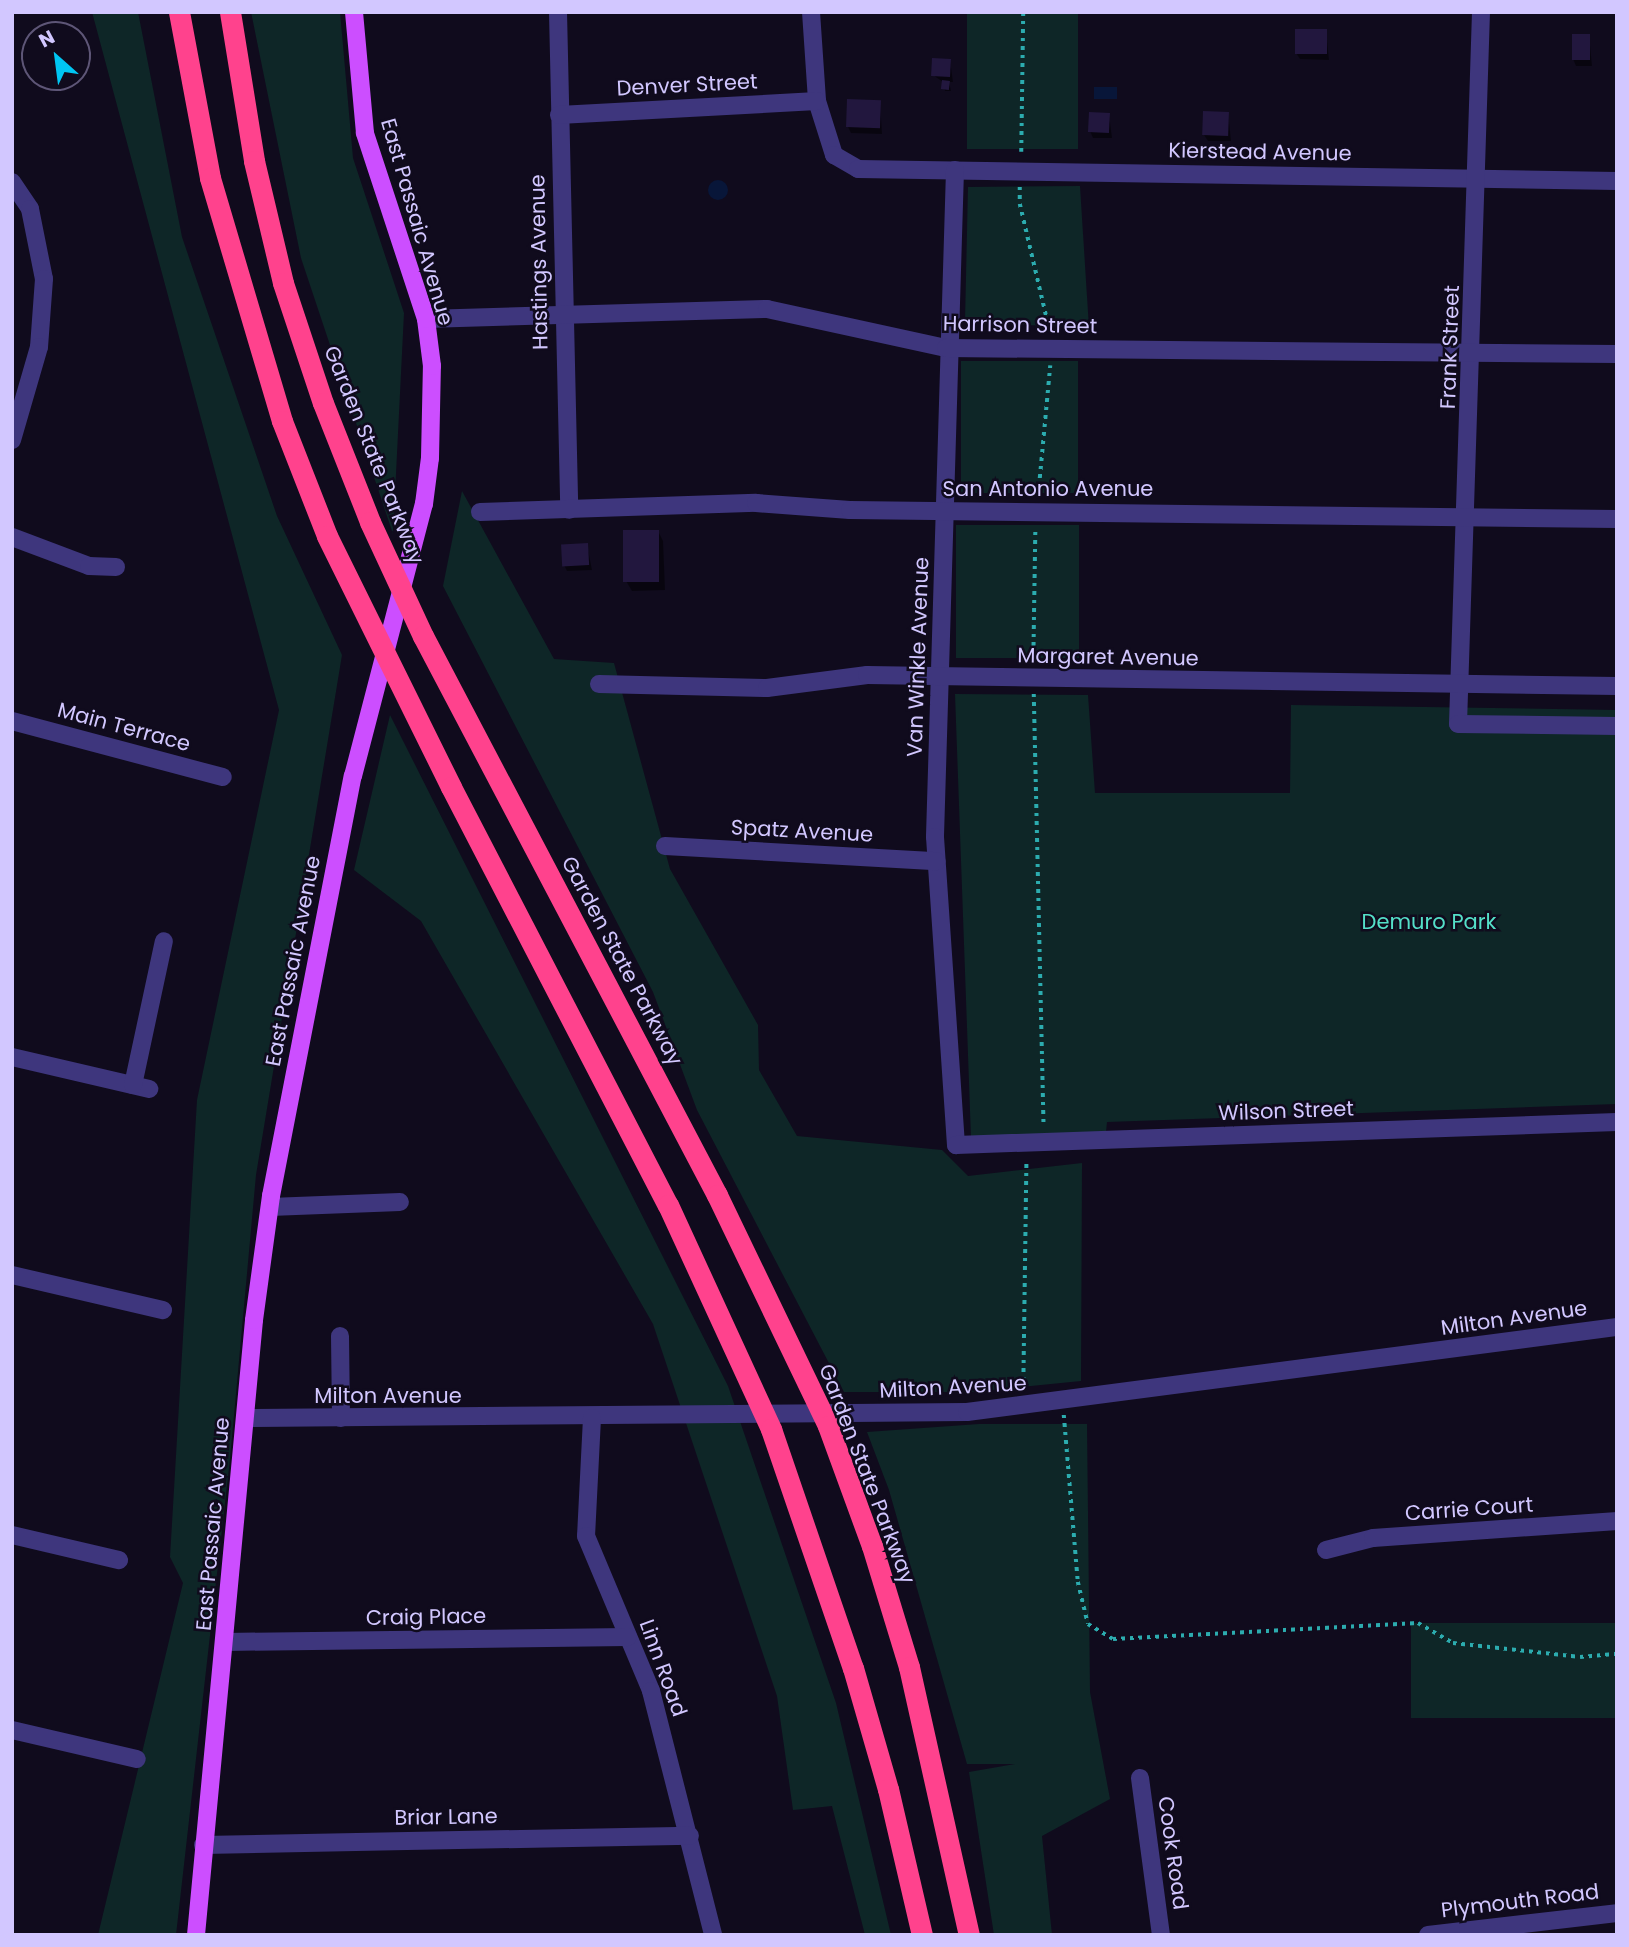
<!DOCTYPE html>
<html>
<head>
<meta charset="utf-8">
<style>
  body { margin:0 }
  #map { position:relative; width:1629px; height:1947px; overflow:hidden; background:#100b1d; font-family:Poppins,sans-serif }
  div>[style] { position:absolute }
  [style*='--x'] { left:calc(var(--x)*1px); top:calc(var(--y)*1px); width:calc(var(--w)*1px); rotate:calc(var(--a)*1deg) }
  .green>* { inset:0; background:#0e2627; transform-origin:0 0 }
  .water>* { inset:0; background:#081639; transform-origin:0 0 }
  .round { border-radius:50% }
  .shadow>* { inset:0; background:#0007 }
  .building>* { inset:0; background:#22173e; transform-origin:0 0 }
  .path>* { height:3.5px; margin-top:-1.75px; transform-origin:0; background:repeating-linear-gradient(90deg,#2cacaf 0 3.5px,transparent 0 8.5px) }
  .minor>* { height:18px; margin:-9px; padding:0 9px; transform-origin:9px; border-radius:9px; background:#3e367d }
  .major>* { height:18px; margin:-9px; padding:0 9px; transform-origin:9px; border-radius:9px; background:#cc4eff }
  .highway>* { height:21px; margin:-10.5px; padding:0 10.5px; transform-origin:10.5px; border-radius:10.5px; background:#ff428d }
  span { translate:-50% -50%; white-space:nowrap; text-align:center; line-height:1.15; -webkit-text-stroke:5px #100b1d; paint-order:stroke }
  .street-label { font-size:21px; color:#d2c7ff }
  .park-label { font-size:21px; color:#54dfc8 }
  .frame { position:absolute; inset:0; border:14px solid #d2c7ff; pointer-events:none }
  .north { position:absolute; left:21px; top:21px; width:70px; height:70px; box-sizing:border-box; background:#100b1d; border:2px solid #5e5677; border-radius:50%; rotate:332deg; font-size:19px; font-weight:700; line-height:28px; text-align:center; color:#d2c7ff }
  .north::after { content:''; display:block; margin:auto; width:24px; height:32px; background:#00c6f2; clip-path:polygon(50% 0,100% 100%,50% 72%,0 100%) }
</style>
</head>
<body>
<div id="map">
  <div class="green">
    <i style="clip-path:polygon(92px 12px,138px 12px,182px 237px,277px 516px,342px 655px,256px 1175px,230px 1459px,176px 1935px,98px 1935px,183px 1583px,170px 1557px,197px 1100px,279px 710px)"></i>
    <i style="clip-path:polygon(251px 12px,340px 12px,353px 158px,404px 313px,393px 534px,301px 258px)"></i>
    <i style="left:967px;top:12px;width:111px;height:137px"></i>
    <i style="clip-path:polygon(1080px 186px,1089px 328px,965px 322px,968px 187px)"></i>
    <i style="left:1078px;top:361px;width:132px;height:117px;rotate:90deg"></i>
    <i style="clip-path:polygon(462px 491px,554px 659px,614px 663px,670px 869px,758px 1025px,759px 1070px,797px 1136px,942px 1150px,968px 1176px,1082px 1163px,1081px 1381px,972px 1392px,844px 1392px,697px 1110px,653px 992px,443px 586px)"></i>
    <i style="left:1079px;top:525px;width:133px;height:123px;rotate:90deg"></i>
    <i style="clip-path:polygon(955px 694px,1088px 695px,1095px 793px,1290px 793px,1291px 705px,1617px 710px,1617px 1104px,1107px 1122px,1106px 1132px,971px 1138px)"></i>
    <i style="clip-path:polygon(390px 715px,728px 1386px,836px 1703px,891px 1935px,865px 1935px,832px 1806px,793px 1810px,777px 1696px,653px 1324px,421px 921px,354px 870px)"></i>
    <i style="clip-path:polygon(979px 1424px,1087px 1424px,1090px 1692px,1110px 1799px,1042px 1836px,1052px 1935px,994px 1935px,969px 1772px,1015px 1764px,967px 1764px,889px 1490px,867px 1432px)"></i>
    <i style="left:1617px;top:1623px;width:95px;height:206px;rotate:90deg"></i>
  </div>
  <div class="water">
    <i style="left:1094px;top:87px;width:23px;height:12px"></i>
    <i class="round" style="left:708px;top:180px;width:20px;height:20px"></i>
  </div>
  <div class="shadow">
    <i style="clip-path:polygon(1326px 31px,1329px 60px,1300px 59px,1296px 53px)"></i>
    <i style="clip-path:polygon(1589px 36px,1592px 66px,1576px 66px,1573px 59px)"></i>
    <i style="clip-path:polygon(950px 60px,953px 82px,949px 82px,951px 91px,945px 91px,943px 82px,933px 75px)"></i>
    <i style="clip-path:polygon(880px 102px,882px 134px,851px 133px,848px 127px)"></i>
    <i style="clip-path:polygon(1228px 113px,1231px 141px,1208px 141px,1204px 135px)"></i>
    <i style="clip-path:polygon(1109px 115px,1112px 138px,1093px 138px,1090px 131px)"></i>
    <i style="clip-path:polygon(658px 531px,663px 541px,665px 590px,632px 591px,626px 581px)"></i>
    <i style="clip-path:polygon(587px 545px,592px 570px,567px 571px,564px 565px)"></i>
  </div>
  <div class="building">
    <i style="left:1295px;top:29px;width:32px;height:25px"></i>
    <i style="left:1572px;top:34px;width:18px;height:26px"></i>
    <i style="left:932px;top:58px;width:19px;height:18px;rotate:3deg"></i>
    <i style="left:942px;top:80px;width:8px;height:9px;rotate:7deg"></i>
    <i style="left:847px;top:99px;width:34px;height:28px;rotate:2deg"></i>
    <i style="left:1203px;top:111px;width:26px;height:24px;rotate:2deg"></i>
    <i style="left:1089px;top:112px;width:21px;height:20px;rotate:3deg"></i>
    <i style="left:623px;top:530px;width:36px;height:52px"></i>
    <i style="left:588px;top:543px;width:22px;height:27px;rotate:87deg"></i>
  </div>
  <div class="path">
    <i style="--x:1021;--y:152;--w:140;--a:-89.2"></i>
    <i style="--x:1020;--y:187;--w:17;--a:90"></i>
    <i style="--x:1020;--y:204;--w:131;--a:76.8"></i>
    <i style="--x:1038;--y:495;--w:130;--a:-84.7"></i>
    <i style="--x:1033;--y:663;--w:134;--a:-89.1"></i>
    <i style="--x:1034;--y:694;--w:433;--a:88.7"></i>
    <i style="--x:1023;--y:1389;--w:225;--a:-89.2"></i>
    <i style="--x:1064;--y:1415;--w:168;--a:85.2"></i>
    <i style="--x:1078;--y:1582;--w:43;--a:76.6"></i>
    <i style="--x:1088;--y:1624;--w:29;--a:31"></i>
    <i style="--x:1113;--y:1639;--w:305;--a:-3"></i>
    <i style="--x:1418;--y:1623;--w:40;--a:29.7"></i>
    <i style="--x:1453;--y:1643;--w:128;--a:6.3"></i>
    <i style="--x:1580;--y:1657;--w:37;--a:-5"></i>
  </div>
  <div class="minor">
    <i style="--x:558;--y:12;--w:498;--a:88.7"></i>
    <i style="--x:811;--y:12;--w:89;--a:86.1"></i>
    <i style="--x:817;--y:101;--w:57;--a:72.5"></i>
    <i style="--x:834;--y:155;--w:28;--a:30"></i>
    <i style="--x:858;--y:169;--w:759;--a:0.91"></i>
    <i style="--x:1481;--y:12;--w:712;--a:91.85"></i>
    <i style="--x:1458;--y:724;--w:159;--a:0.7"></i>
    <i style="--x:559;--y:115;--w:258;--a:-3.1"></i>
    <i style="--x:955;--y:170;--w:667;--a:91.72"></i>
    <i style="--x:935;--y:837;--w:309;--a:86.1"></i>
    <i style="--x:956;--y:1145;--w:661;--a:-1.99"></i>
    <i style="--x:12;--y:182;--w:32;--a:56"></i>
    <i style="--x:30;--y:209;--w:71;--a:78.7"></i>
    <i style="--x:44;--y:279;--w:68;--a:94.2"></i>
    <i style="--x:39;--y:347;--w:97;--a:106.2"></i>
    <i style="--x:426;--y:319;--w:341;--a:-1.7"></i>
    <i style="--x:767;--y:309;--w:183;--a:12.3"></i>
    <i style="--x:946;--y:348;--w:671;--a:0.51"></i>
    <i style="--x:480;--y:512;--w:276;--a:-1.9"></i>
    <i style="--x:756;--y:503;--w:94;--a:4.3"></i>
    <i style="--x:850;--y:510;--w:767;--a:0.67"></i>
    <i style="--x:12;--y:537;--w:82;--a:20.6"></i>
    <i style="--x:89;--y:566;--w:27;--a:2"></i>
    <i style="--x:599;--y:684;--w:168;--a:1.4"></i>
    <i style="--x:767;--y:688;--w:101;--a:-7.4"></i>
    <i style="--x:867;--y:675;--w:750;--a:0.84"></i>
    <i style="--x:12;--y:721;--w:218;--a:14.9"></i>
    <i style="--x:665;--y:846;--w:272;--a:3.2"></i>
    <i style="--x:12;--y:1057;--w:141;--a:13.1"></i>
    <i style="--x:133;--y:1085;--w:147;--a:-77.9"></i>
    <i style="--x:270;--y:1207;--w:130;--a:-2.2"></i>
    <i style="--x:12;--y:1275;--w:155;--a:13.1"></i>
    <i style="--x:340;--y:1336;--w:82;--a:89.3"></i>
    <i style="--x:245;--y:1418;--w:722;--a:-0.48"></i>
    <i style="--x:967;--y:1412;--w:656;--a:-7.45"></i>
    <i style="--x:592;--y:1418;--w:118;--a:92.9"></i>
    <i style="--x:586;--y:1536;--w:168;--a:67.2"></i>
    <i style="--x:651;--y:1691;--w:252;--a:75.7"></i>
    <i style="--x:12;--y:1535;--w:110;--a:13.2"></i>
    <i style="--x:1326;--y:1550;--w:49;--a:-14.3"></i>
    <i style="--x:1373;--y:1538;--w:245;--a:-4"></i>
    <i style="--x:225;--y:1642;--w:403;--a:-0.7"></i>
    <i style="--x:12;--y:1730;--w:128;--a:13.1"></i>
    <i style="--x:1140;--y:1778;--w:158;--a:82.4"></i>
    <i style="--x:203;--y:1845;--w:487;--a:-1.1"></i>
    <i style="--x:1428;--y:1935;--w:190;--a:-6.6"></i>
  </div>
  <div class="major">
    <i style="--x:196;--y:1935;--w:618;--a:-84.61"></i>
    <i style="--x:254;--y:1320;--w:125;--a:-82.2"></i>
    <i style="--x:271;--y:1196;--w:428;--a:-79"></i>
    <i style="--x:353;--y:776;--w:281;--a:-75.4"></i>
    <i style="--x:424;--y:504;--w:46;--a:-82.6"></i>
    <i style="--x:430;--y:458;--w:92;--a:-88.8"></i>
    <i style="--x:432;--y:366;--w:47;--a:-97.3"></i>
    <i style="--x:426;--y:319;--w:196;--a:-108.2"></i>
    <i style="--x:365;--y:133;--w:121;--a:-95.2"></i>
  </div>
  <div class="highway">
    <i style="--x:179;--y:12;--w:169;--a:79.4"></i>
    <i style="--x:210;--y:178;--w:253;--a:73.5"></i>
    <i style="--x:282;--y:421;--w:123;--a:68.6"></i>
    <i style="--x:327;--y:536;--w:280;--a:63.7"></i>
    <i style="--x:451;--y:787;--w:471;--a:62.6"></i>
    <i style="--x:668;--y:1205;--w:247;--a:65.3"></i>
    <i style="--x:771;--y:1429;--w:253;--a:71.1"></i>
    <i style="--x:853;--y:1668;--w:126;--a:73.9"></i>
    <i style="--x:888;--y:1789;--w:150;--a:76.9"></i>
    <i style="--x:230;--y:12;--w:151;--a:80.8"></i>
    <i style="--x:254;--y:161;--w:125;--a:76.6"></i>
    <i style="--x:283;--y:283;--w:126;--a:71.6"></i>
    <i style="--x:323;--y:403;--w:128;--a:68.4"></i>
    <i style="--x:370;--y:522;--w:126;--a:65.1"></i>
    <i style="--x:423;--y:636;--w:632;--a:62.26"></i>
    <i style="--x:717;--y:1195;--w:256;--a:64.3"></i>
    <i style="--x:828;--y:1426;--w:128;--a:69.9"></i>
    <i style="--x:872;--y:1546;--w:127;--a:73"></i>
    <i style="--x:909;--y:1667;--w:275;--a:77.4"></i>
  </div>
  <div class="street-label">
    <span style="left:687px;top:85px;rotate:-3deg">Denver Street</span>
    <span style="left:1260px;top:152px;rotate:1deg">Kierstead Avenue</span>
    <span style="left:417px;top:222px;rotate:74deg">East Passaic Avenue</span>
    <span style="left:539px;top:262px;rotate:-91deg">Hastings Avenue</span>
    <span style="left:1020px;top:325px;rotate:1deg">Harrison Street</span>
    <span style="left:1450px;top:347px;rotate:-88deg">Frank Street</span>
    <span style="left:374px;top:455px;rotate:68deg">Garden State Parkway</span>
    <span style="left:1048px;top:489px">San Antonio Avenue</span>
    <span style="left:918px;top:657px;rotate:-88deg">Van Winkle Avenue</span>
    <span style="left:1108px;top:657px;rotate:1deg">Margaret Avenue</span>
    <span style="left:124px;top:727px;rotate:15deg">Main Terrace</span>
    <span style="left:802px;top:831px;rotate:3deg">Spatz Avenue</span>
    <span style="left:293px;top:961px;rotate:-79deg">East Passaic Avenue</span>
    <span style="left:622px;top:961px;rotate:62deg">Garden State Parkway</span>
    <span style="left:1286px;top:1111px;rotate:-2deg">Wilson Street</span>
    <span style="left:1514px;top:1318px;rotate:-8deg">Milton Avenue</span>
    <span style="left:953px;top:1387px;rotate:-3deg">Milton Avenue</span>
    <span style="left:388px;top:1396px">Milton Avenue</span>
    <span style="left:867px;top:1474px;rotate:69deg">Garden State Parkway</span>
    <span style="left:1469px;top:1509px;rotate:-4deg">Carrie Court</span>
    <span style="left:213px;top:1524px;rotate:-85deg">East Passaic Avenue</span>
    <span style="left:426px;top:1617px;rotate:-1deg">Craig Place</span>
    <span style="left:663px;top:1668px;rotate:70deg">Linn Road</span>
    <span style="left:446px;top:1817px;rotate:-1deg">Briar Lane</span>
    <span style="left:1173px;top:1853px;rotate:82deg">Cook Road</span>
    <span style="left:1520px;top:1901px;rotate:-7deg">Plymouth Road</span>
  </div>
  <div class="park-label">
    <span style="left:1429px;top:922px">Demuro Park</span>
  </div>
  <div class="frame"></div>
  <div class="north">N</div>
</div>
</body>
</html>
